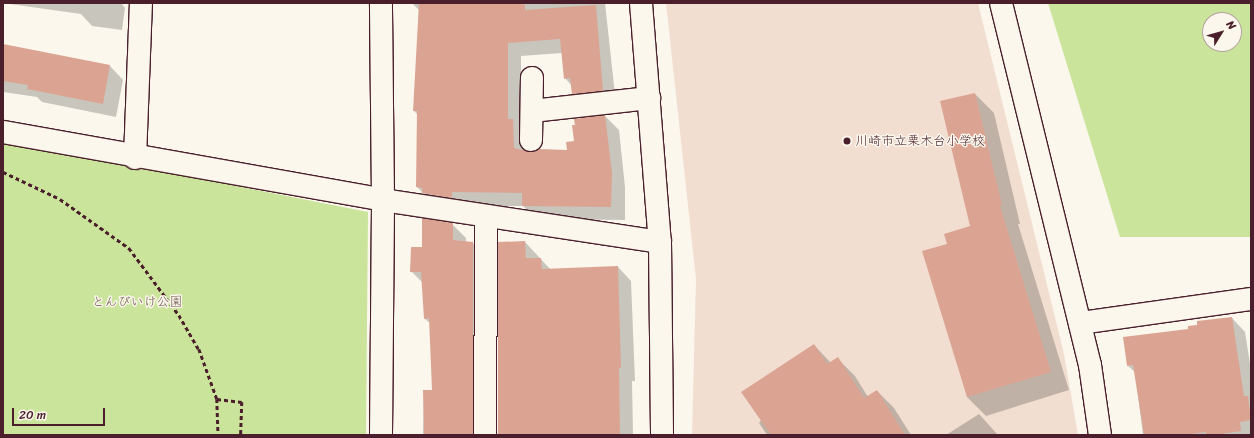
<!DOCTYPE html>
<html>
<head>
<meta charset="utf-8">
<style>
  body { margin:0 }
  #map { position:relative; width:1254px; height:438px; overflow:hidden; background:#fbf7ec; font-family:Sriracha,"Klee One",sans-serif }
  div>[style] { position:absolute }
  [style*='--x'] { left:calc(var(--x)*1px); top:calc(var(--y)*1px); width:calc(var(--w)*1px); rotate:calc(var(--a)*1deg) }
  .built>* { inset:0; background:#f1ded1 }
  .green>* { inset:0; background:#cbe49b }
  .shadow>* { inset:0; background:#0003 }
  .building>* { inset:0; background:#dba492 }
  .path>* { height:2.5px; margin-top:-1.25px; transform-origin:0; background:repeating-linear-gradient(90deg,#4a1f2b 0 4px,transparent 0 7px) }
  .roads { filter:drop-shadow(1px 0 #4a1f2b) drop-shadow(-1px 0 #4a1f2b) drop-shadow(0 1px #4a1f2b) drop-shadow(0 -1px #4a1f2b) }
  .minor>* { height:22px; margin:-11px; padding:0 11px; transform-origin:11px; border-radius:11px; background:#fbf7ec }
  .dots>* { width:11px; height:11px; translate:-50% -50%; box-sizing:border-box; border:2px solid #fbf7ec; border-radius:50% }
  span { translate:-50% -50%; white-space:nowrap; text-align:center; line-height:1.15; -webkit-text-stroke:3px #fbf7ec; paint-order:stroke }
  .poi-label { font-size:13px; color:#4a1f2b }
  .left { translate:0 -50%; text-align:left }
  .park-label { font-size:13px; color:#6a5047 }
  .frame { position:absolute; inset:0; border:4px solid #4a1f2b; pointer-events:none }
  .north { position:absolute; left:1202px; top:12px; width:40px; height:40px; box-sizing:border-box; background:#fbf7ec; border:1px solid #b4a19f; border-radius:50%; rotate:53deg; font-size:11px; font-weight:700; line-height:16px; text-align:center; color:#4a1f2b }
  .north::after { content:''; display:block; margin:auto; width:14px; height:18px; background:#4a1f2b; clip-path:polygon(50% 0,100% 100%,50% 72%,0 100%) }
  .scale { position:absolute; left:12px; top:408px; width:93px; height:18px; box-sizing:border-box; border:2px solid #4a1f2b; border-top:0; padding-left:5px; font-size:12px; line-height:14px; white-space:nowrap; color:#4a1f2b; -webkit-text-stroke:3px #fbf7ec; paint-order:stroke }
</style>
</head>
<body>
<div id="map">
  <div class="built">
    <i style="clip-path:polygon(666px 3px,978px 3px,1064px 354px,1078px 435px,692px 435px,696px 279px)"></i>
  </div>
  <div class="green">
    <i style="clip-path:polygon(evenodd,1048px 3px,1251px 3px,1251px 237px,1120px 237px,1048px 3px,1210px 20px,1234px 20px,1234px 44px,1210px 44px,1210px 20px)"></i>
    <i style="clip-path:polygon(3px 140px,368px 212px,366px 435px,3px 435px)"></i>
  </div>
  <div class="shadow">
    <i style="clip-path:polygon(3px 3px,121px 3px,125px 8px,122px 30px,92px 26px,81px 14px)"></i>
    <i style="clip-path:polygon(412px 3px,605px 3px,616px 104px,586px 107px,573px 94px,572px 86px,565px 78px,562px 53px,521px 56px,521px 129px,526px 133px,527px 152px,568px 151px,605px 116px,619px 130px,625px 187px,625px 220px,537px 219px,523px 206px,436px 206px,417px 187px,418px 115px,414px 111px,419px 10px)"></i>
    <i style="clip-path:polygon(3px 45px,110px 66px,123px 80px,116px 117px,42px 102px,37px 97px,3px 92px)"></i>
    <i style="clip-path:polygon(975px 94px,994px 113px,1020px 224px,1018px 224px,1069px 390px,986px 416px,967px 397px,948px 244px,971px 227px)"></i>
    <i style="clip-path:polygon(452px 224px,466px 238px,466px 242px,473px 243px,487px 257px,486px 435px,423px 435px,424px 391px,433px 391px,431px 324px,425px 319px,423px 283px,411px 271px,423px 248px)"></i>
    <i style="clip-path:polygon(525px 242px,551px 270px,618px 267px,631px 281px,635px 381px,632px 381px,633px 435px,499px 435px)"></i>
    <i style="clip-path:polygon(1232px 318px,1245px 332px,1251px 370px,1251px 435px,1143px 435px,1135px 372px,1128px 366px,1190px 330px)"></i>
    <i style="clip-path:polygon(814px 345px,831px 363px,838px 359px,855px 376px,868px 397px,877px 391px,894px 408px,911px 435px,767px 435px,759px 423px)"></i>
    <i style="clip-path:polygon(979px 414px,998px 435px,946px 435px)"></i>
  </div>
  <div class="building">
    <i style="clip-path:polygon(419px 3px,517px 3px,525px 5px,525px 10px,596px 5px,603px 91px,572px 94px,570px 78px,564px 79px,560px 39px,508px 43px,508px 119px,513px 119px,514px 148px,531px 152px,539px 149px,567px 150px,566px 142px,574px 141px,572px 125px,575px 125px,574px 119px,605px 115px,612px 173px,611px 207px,522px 206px,522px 193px,452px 192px,452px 198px,422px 193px,422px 188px,416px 187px,417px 111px,413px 111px)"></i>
    <i style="clip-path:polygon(3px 44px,110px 65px,103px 104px,27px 89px,28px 85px,3px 81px)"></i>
    <i style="clip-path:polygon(975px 93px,1002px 205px,1000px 206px,1051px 372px,967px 397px,922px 251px,947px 244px,944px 234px,970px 226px,940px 101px)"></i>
    <i style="clip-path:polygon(422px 218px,453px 223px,453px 240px,473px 242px,473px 435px,424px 435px,423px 390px,432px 390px,429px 318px,424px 319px,421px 272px,410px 272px,411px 247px,422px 247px)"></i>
    <i style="clip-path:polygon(525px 241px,526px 258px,541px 258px,542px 269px,618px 266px,621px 368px,619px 368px,620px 435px,498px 435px,498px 242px)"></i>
    <i style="clip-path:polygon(1232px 317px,1244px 396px,1248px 396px,1251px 420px,1240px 422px,1241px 431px,1215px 435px,1206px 435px,1206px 432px,1183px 435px,1144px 435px,1133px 365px,1127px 366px,1123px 337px,1188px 329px,1188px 326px,1197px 325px,1197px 321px)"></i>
    <i style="clip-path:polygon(814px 344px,827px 364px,838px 357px,864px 398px,877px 390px,905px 435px,771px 435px,741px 392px)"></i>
  </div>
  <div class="path">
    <i style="--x:3;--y:172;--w:63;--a:25.3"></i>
    <i style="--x:60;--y:199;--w:85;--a:35.4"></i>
    <i style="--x:129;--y:248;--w:84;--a:53.3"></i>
    <i style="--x:179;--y:315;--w:39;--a:60"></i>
    <i style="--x:199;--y:349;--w:53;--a:70.2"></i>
    <i style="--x:217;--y:399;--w:36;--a:88"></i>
    <i style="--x:217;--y:399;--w:25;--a:7"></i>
    <i style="--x:242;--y:402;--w:33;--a:92"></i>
  </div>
  <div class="roads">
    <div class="minor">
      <i style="--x:641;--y:3;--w:240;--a:85.5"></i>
      <i style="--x:660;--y:242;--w:193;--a:89.4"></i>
      <i style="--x:1001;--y:3;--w:373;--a:76.2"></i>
      <i style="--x:1090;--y:365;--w:71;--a:81.9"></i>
      <i style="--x:532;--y:111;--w:118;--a:-6.3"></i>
      <i style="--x:3;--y:132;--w:386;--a:10.1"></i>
      <i style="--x:383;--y:200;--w:280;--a:8.6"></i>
      <i style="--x:531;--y:140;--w:62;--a:-89.1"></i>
      <i style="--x:135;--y:158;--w:155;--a:-87.8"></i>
      <i style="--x:1080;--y:323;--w:173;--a:-8"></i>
      <i style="--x:381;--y:435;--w:235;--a:-89.5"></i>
      <i style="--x:383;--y:200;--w:197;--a:-90.6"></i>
      <i style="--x:485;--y:435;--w:219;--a:-89.7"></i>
    </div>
  </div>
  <div class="dots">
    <i style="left:847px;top:141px;background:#4a1f2b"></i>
  </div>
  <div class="poi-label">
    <span class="left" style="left:855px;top:141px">川崎市立栗木台小学校</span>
  </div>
  <div class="park-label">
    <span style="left:137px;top:302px">とんびいけ公園</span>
  </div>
  <div class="frame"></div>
  <div class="north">N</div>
  <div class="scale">20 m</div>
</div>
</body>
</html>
